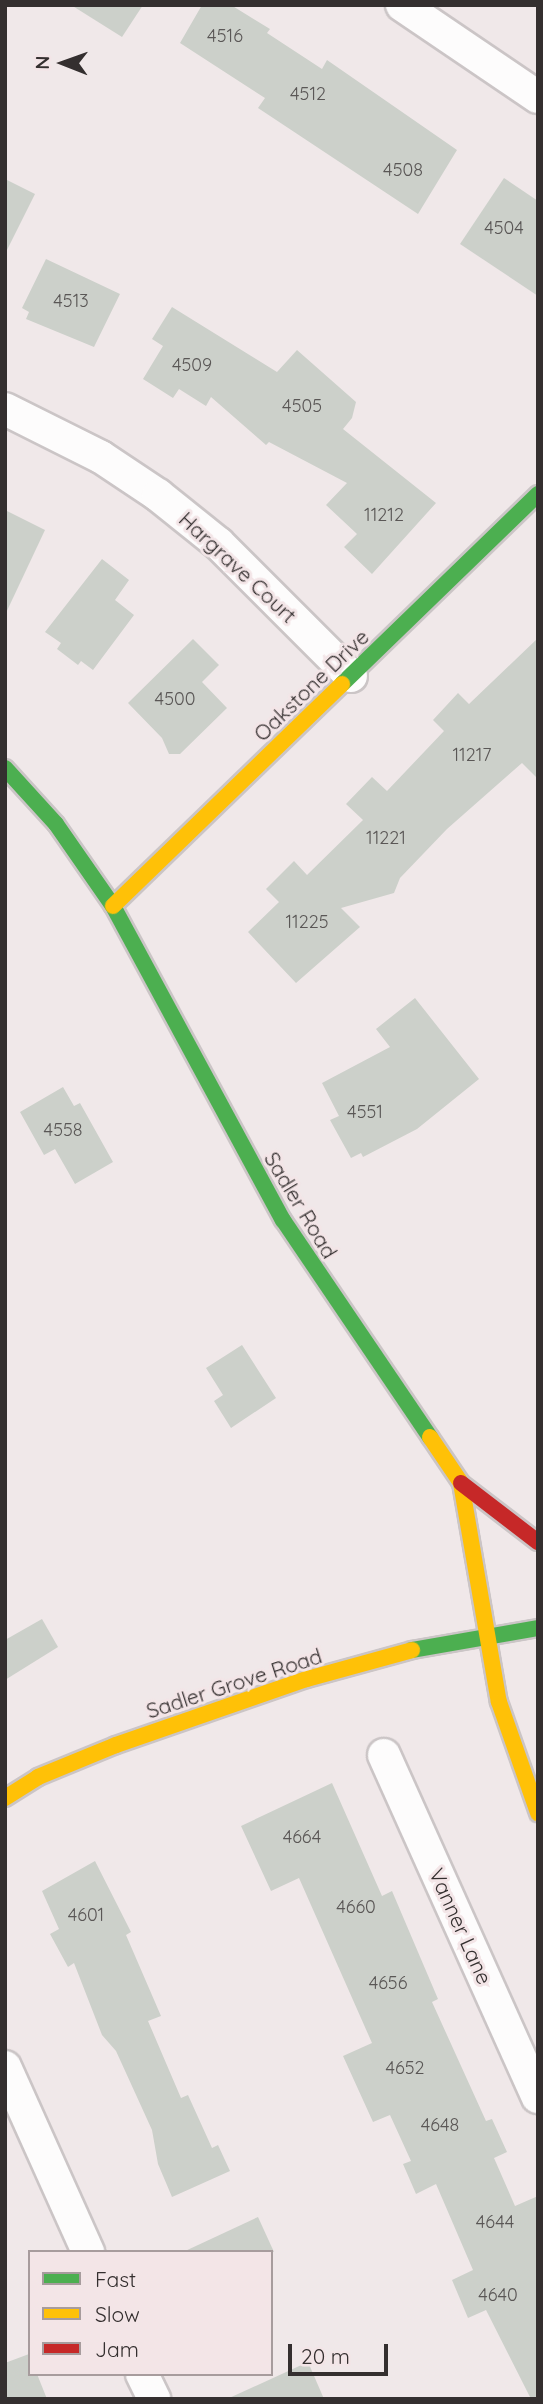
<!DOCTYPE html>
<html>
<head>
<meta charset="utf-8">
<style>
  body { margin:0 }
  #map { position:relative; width:543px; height:2404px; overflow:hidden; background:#f0e8e9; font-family:Quicksand,sans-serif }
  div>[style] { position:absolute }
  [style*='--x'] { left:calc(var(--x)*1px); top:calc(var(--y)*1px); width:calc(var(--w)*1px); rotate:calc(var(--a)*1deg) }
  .building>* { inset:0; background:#ccd0ca }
  .roads { filter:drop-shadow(2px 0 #cbc5c6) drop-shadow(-2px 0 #cbc5c6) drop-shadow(0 2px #cbc5c6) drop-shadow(0 -2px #cbc5c6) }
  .street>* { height:32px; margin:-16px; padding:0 16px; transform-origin:16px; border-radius:16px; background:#fdfcfc }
  .fast>* { height:16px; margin:-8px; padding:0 8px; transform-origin:8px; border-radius:8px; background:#4caf50 }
  .slow>* { height:16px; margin:-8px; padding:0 8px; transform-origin:8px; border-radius:8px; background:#ffc107 }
  .jam>* { height:16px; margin:-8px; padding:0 8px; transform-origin:8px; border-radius:8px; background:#c62828 }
  span { translate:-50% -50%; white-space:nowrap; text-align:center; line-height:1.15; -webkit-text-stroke:6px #f3e5e7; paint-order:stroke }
  .number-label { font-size:18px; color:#5a5756 }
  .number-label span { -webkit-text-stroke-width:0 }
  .street-label { font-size:21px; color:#342f2f }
  .frame { position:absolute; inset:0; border:7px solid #342f2f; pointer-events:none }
  .legend { position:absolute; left:28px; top:2250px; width:245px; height:126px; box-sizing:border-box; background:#f3e5e7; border:2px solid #a79c9d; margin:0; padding:9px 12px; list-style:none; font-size:21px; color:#342f2f }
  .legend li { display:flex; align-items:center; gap:14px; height:35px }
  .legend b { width:35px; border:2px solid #a79c9d }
  .north { position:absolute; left:28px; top:28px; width:70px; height:70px; -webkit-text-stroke:5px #f3e5e7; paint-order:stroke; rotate:271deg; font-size:19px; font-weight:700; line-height:28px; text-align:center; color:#342f2f }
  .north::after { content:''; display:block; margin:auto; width:24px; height:32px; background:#342f2f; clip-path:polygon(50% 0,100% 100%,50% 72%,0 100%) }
  .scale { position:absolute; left:288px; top:2344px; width:100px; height:32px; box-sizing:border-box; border:4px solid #342f2f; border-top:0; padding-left:9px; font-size:21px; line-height:24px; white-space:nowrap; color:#342f2f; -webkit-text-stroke:5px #f3e5e7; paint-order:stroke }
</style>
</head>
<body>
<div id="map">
  <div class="building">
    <i style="clip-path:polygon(71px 5px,143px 5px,122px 37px)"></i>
    <i style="clip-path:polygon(202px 5px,231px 5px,270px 29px,267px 33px,322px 69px,327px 60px,457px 150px,418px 214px,258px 108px,265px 98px,180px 43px)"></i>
    <i style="clip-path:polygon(504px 178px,538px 201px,538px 296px,460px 244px)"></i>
    <i style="clip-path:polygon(5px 179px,35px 194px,5px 254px)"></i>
    <i style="clip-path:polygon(46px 259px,120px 294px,94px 347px,26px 319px,29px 312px,22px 308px)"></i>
    <i style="clip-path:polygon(172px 307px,277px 372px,297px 350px,356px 402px,352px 418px,343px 429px,436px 503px,372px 574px,344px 547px,357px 534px,326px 505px,347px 483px,269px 442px,266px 445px,211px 397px,206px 406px,179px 389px,173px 398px,143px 379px,163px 346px,152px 339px)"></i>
    <i style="clip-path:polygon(5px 510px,45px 530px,5px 615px)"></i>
    <i style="clip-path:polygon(102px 559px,129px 580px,115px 600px,134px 615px,93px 670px,81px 661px,78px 665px,57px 649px,61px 643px,45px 632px)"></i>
    <i style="clip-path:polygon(538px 638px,538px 779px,522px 763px,447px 829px,400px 878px,394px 893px,341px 908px,360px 927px,296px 983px,248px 932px,279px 902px,266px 889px,294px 861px,307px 875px,363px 820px,346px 804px,372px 777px,387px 791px,444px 731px,433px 720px,458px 693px,469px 704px)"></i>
    <i style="clip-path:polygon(193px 639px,219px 665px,202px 682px,227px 708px,180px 754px,169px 754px,162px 738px,128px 703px)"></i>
    <i style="clip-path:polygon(415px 998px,479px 1079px,417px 1129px,363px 1157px,361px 1153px,351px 1158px,330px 1120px,339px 1116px,322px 1083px,390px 1047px,376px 1029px)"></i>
    <i style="clip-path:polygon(63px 1087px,74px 1106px,80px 1103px,113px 1162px,75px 1184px,55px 1149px,44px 1155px,20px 1112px)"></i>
    <i style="clip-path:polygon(242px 1345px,276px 1398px,231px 1428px,214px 1401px,223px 1395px,206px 1368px)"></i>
    <i style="clip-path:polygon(42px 1619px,58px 1647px,5px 1680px,5px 1640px)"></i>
    <i style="clip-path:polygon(332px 1783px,382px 1896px,392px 1891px,438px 1999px,432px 2002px,486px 2121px,492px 2119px,507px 2152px,494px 2158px,515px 2206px,538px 2196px,538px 2399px,531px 2399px,486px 2310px,468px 2318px,452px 2280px,473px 2270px,436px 2184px,416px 2194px,403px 2164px,411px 2161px,390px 2115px,373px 2122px,343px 2056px,372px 2043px,299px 1878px,271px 1891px,241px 1826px)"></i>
    <i style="clip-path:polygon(95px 1861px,131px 1932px,126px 1935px,161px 2016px,148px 2021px,181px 2098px,188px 2095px,212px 2148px,218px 2145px,230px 2171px,172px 2197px,158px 2164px,152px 2130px,116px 2051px,102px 2035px,74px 1963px,68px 1967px,50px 1934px,59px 1929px,42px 1891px)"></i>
    <i style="clip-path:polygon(258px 2217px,274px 2252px,183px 2252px)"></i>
    <i style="clip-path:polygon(29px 2354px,30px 2374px,37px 2374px,47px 2399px,5px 2399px,5px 2363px)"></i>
    <i style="clip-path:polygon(308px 2362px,324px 2399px,227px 2399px)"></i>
  </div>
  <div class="roads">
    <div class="street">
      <i style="--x:402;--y:5;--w:164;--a:34.1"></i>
      <i style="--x:5;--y:409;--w:107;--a:26.6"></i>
      <i style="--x:101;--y:457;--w:69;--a:33.7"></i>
      <i style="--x:158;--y:495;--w:77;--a:38.7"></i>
      <i style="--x:218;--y:543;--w:188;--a:45"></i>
      <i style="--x:384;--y:1755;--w:375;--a:65.8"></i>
      <i style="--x:5;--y:2067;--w:203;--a:65.8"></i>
      <i style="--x:142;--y:2374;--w:28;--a:64"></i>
    </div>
    <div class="fast">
      <i style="--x:342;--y:684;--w:273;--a:-44.1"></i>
      <i style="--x:5;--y:768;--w:76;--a:47.7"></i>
      <i style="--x:56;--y:824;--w:100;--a:55.2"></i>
      <i style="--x:113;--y:906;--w:357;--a:61.6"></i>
      <i style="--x:283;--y:1220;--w:262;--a:55.9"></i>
      <i style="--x:412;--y:1650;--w:128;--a:-9.9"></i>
    </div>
    <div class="slow">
      <i style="--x:113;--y:906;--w:319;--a:-44.1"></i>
      <i style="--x:430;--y:1437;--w:55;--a:56"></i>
      <i style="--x:461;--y:1483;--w:222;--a:80.2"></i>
      <i style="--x:499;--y:1702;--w:118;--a:70.6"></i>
      <i style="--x:5;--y:1798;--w:39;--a:-32"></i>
      <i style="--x:38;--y:1777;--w:84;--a:-22.3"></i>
      <i style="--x:116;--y:1745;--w:202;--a:-19.1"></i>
      <i style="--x:307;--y:1679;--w:109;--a:-15.4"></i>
    </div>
    <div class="jam">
      <i style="--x:461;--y:1483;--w:97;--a:37.5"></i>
    </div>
  </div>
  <div class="number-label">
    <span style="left:225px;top:36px">4516</span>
    <span style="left:308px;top:94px">4512</span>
    <span style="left:403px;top:170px">4508</span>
    <span style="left:504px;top:228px">4504</span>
    <span style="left:71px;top:301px">4513</span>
    <span style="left:192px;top:365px">4509</span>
    <span style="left:302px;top:406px">4505</span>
    <span style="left:384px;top:515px">11212</span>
    <span style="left:175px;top:699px">4500</span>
    <span style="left:472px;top:755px">11217</span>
    <span style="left:386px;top:838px">11221</span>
    <span style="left:307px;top:922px">11225</span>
    <span style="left:365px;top:1112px">4551</span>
    <span style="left:63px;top:1130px">4558</span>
    <span style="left:302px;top:1837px">4664</span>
    <span style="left:356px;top:1907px">4660</span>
    <span style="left:86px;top:1915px">4601</span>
    <span style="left:388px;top:1983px">4656</span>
    <span style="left:405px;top:2068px">4652</span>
    <span style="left:440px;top:2125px">4648</span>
    <span style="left:495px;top:2222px">4644</span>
    <span style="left:498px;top:2295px">4640</span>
  </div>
  <div class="street-label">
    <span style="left:238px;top:567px;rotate:43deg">Hargrave Court</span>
    <span style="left:311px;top:685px;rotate:-44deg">Oakstone Drive</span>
    <span style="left:301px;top:1205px;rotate:59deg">Sadler Road</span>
    <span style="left:234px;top:1683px;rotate:-18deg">Sadler Grove Road</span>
    <span style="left:461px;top:1926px;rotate:66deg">Vanner Lane</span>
  </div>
  <div class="frame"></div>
  <ul class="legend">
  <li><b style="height:9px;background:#4caf50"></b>Fast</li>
  <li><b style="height:9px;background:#ffc107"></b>Slow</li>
  <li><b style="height:9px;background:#c62828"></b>Jam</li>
  </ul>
  <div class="north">N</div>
  <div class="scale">20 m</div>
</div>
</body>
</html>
